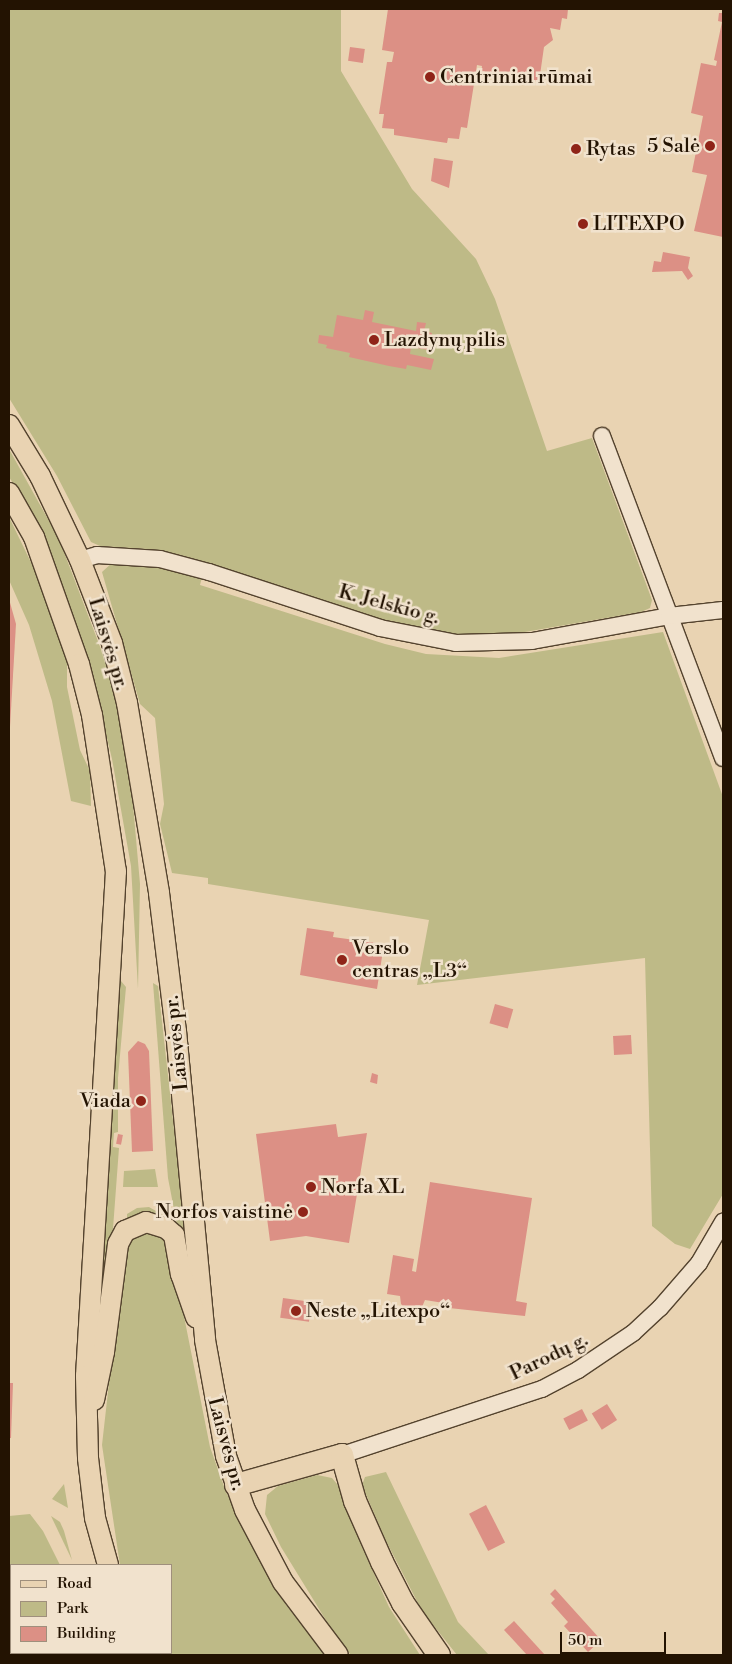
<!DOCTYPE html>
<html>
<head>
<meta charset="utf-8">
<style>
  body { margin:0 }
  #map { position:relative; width:732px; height:1664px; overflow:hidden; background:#e9d3b2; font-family:"Libre Bodoni",serif }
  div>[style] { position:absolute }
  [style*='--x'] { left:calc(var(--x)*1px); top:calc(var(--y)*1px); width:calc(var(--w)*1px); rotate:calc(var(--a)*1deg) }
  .green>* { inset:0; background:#beba87 }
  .building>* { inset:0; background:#dc9085; transform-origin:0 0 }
  .roads { filter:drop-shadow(1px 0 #54432e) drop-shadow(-1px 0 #54432e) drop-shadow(0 1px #54432e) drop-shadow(0 -1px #54432e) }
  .minor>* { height:16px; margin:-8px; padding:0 8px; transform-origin:8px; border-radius:8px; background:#f1e2cd }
  .major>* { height:20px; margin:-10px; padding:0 10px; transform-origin:10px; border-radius:10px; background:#e9d3b2 }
  .highway>* { height:22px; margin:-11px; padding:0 11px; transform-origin:11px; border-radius:11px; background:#e9d3b2 }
  .dots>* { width:14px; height:14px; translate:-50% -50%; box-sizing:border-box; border:2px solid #f1e2cd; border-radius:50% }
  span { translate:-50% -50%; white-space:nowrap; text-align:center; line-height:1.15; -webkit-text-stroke:5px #f1e2cd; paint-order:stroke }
  .poi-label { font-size:20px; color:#231302 }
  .left { translate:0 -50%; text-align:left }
  .right { translate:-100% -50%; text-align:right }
  .street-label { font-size:20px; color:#231302 }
  .frame { position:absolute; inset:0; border:10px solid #231302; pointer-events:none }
  .legend { position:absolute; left:10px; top:1564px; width:162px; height:90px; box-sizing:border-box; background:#f1e2cd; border:1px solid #9f8f7c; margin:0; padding:6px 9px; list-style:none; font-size:15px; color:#231302 }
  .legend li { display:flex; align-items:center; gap:10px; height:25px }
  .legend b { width:25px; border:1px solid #9f8f7c }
  .scale { position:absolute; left:560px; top:1632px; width:106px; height:22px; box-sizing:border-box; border:2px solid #231302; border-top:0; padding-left:6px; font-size:15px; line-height:18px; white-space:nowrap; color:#231302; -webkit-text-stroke:4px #f1e2cd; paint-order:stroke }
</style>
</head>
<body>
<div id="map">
  <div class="green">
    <i style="clip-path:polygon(9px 9px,341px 9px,341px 71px,412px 189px,476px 259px,495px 299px,547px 451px,592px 438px,652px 600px,650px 608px,641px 612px,519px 633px,466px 636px,432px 632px,394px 624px,181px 555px,147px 549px,100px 546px,91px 542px,57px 476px,9px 398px)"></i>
    <i style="clip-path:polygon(9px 449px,59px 539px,107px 665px,121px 726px,132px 793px,140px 884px,138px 989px,131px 866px,112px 759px,97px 697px,24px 501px,9px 477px)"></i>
    <i style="clip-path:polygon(9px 517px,41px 583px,67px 658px,67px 687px,80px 750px,90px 771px,91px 806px,71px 801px,52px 701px,29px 625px,9px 580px)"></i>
    <i style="clip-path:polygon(113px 562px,171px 568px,202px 577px,200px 585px,385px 644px,426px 654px,499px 658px,663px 632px,723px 797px,723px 1194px,690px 1249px,675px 1244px,652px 1226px,645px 958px,417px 985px,429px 920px,208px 884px,208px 878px,172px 873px,160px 824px,164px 804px,155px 718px,140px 704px,102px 572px)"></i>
    <i style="clip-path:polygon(121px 981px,126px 987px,118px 1078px,118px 1132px,114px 1133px,113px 1147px,119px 1148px,112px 1242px,103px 1298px,99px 1298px,118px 982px)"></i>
    <i style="clip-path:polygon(153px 983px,158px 986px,190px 1272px,186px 1272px,168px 1178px)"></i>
    <i style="clip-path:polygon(155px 1169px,158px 1187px,123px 1187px,124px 1171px)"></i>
    <i style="clip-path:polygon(149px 1207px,163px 1215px,137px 1214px,127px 1219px,127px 1214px,137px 1208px)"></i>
    <i style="clip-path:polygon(140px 1230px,162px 1235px,170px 1246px,210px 1447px,226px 1492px,286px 1605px,326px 1655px,161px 1655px,159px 1653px,171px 1653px,171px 1565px,120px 1565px,102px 1445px,124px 1250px,126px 1241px)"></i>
    <i style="clip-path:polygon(386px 1472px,458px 1622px,489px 1655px,457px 1655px,422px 1611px,385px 1539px,362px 1485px,365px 1477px)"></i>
    <i style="clip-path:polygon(317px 1475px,332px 1478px,347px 1496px,362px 1547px,389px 1607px,420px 1655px,351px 1655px,340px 1643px,281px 1547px,265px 1514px,267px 1495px,278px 1486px)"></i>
    <i style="clip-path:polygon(64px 1484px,68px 1508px,52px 1499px)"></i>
    <i style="clip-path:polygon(30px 1514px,43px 1531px,60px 1565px,11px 1565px,11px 1620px,9px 1516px)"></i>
    <i style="clip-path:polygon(51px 1516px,60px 1522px,64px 1531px,72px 1560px)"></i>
  </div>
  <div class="building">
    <i style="clip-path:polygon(388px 9px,568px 9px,567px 19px,562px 18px,560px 30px,550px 28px,553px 40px,544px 47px,539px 82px,481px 73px,482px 66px,477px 65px,467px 128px,461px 127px,459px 139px,448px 138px,447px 143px,394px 135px,394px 129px,382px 128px,384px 114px,379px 114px,387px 62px,392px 62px,394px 52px,382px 50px)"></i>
    <i style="clip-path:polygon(719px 13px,723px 13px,723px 237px,694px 231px,707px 175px,692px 172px,703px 116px,691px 113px,701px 63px,716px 66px,717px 61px,714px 60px,722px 22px,718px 21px)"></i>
    <i style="left:350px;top:47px;width:15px;height:14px;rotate:8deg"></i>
    <i style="clip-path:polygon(434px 158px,453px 161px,449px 188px,431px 181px)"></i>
    <i style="clip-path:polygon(663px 252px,690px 257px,688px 268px,693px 276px,688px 280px,682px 271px,652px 272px,654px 261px,661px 262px)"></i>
    <i style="clip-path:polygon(365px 310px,374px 312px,372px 322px,416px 331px,417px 322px,426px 323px,424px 331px,432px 333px,429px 350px,411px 347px,410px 354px,434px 359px,431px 370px,407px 365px,406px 369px,389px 366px,349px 357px,350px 353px,326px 348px,327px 345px,318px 343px,319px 335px,333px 337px,337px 315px,363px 320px)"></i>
    <i style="clip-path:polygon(9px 599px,16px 624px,10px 727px,9px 727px)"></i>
    <i style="clip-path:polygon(307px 928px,334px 932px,333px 937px,384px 944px,377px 989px,300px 975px)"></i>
    <i style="left:495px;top:1004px;width:19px;height:20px;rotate:16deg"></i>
    <i style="left:631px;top:1035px;width:19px;height:18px;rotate:87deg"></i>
    <i style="clip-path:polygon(138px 1041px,145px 1044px,149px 1051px,153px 1151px,132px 1152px,128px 1052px)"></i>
    <i style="clip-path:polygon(372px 1073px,378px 1075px,377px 1084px,370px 1082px)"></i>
    <i style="clip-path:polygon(336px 1124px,338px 1137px,367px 1133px,349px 1243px,306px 1236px,270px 1241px,256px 1134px)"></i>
    <i style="left:118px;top:1134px;width:5px;height:10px;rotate:11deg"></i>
    <i style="clip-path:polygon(430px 1182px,532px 1198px,516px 1301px,527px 1303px,525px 1316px,449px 1308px,450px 1304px,425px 1300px,422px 1307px,415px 1311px,407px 1310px,401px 1304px,400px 1296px,387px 1294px,393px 1255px,414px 1259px,412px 1271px,416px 1272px)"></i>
    <i style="left:283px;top:1298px;width:29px;height:20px;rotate:8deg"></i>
    <i style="clip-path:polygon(325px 1310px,331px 1310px,330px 1318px,324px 1318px)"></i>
    <i style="clip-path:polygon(9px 1383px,13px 1383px,11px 1438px,9px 1438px)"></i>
    <i style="left:607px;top:1404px;width:19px;height:18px;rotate:58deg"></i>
    <i style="left:582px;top:1409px;width:13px;height:21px;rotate:63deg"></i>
    <i style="left:486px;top:1505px;width:42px;height:19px;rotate:63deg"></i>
    <i style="clip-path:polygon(555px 1589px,601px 1640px,588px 1652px,564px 1626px,568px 1622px,551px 1603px,555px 1599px,550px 1594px)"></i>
    <i style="clip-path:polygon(514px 1621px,545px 1655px,527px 1655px,504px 1630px)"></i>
  </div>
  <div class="roads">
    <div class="minor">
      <i style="--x:602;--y:436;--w:344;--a:69.4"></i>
      <i style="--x:80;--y:560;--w:18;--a:-16"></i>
      <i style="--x:97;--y:555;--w:63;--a:3.6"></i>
      <i style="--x:160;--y:559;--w:51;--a:14.9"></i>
      <i style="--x:209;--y:572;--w:180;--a:18.1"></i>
      <i style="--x:380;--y:628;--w:77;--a:11.2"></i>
      <i style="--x:456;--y:643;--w:76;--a:-1.5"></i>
      <i style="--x:532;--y:641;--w:139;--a:-10.3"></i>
      <i style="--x:669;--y:616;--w:54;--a:-6.3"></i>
      <i style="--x:342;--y:1455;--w:211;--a:-18.3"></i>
      <i style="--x:542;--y:1389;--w:41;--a:-27.8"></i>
      <i style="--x:578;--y:1370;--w:66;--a:-33.9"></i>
      <i style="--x:633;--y:1333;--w:37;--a:-43"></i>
      <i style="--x:660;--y:1308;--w:60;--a:-49.1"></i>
      <i style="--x:699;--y:1263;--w:48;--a:-59.7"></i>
    </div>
    <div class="major">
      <i style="--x:9;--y:425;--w:60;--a:58.7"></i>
      <i style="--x:40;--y:476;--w:93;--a:64.5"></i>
      <i style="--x:80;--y:560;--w:89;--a:68.9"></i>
      <i style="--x:112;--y:643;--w:62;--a:76"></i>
      <i style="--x:127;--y:703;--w:193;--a:80.4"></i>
      <i style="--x:159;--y:893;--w:139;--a:83"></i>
      <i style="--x:176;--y:1031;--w:310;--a:84.6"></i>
      <i style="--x:205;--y:1340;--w:118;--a:79.7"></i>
      <i style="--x:226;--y:1456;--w:57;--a:70.6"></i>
      <i style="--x:245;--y:1510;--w:81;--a:62.2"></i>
      <i style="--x:283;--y:1582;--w:91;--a:53"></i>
      <i style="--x:9;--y:493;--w:51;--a:60.4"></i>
      <i style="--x:34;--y:537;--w:135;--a:70.5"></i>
      <i style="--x:79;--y:664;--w:53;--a:75.7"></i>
      <i style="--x:92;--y:715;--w:158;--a:81.3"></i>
      <i style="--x:116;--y:871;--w:506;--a:93.4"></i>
      <i style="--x:86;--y:1376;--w:82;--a:88.6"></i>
      <i style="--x:88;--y:1458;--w:60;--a:83.3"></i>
      <i style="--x:95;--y:1518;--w:49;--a:74.5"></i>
      <i style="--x:94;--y:1400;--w:49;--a:-78.2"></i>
      <i style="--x:104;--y:1352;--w:109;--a:-82.6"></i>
      <i style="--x:118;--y:1244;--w:15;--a:-62"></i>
      <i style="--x:125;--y:1231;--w:23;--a:-23"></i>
      <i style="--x:146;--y:1222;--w:21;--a:17"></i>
      <i style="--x:166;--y:1228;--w:11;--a:41"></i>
      <i style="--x:174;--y:1235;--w:40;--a:80"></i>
      <i style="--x:181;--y:1274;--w:46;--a:70.8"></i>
      <i style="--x:147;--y:1653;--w:2;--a:63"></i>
    </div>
    <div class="highway">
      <i style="--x:236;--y:1485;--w:110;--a:-15.8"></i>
      <i style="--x:342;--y:1455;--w:48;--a:74.2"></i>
      <i style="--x:355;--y:1501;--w:67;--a:66.1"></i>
      <i style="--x:382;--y:1562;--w:46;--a:62.9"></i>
      <i style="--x:403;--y:1603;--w:63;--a:55.3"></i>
      <i style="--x:9;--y:1636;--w:2;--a:0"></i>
      <i style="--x:87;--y:1653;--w:11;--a:10"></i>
    </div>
  </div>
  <div class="dots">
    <i style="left:430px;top:77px;background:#8f2418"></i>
    <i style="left:710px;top:146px;background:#8f2418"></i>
    <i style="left:576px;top:149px;background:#8f2418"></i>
    <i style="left:583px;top:224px;background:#8f2418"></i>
    <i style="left:374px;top:340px;background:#8f2418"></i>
    <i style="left:342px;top:960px;background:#8f2418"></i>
    <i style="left:141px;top:1101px;background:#8f2418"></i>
    <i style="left:311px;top:1187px;background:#8f2418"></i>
    <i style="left:303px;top:1212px;background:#8f2418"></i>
    <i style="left:296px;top:1311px;background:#8f2418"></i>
  </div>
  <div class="poi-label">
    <span class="left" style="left:440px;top:77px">Centriniai rūmai</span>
    <span class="right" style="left:700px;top:146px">5 Salė</span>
    <span class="left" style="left:586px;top:149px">Rytas</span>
    <span class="left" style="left:593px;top:224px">LITEXPO</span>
    <span class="left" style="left:384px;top:340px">Lazdynų pilis</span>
    <span class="left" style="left:352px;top:960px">Verslo<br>centras „L3“</span>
    <span class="right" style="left:131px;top:1101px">Viada</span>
    <span class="left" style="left:321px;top:1187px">Norfa XL</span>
    <span class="right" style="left:293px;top:1212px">Norfos vaistinė</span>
    <span class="left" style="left:306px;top:1311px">Neste „Litexpo“</span>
  </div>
  <div class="street-label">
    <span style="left:389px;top:605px;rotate:15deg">K. Jelskio g.</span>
    <span style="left:108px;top:644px;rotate:73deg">Laisvės pr.</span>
    <span style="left:177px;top:1043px;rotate:-96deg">Laisvės pr.</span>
    <span style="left:549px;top:1357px;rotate:-26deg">Parodų g.</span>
    <span style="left:226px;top:1444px;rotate:75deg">Laisvės pr.</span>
  </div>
  <div class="frame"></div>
  <ul class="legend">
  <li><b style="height:6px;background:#e9d3b2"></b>Road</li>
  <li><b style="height:14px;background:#beba87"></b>Park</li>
  <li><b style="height:14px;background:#dc9085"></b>Building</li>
  </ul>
  <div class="scale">50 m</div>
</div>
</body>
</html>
